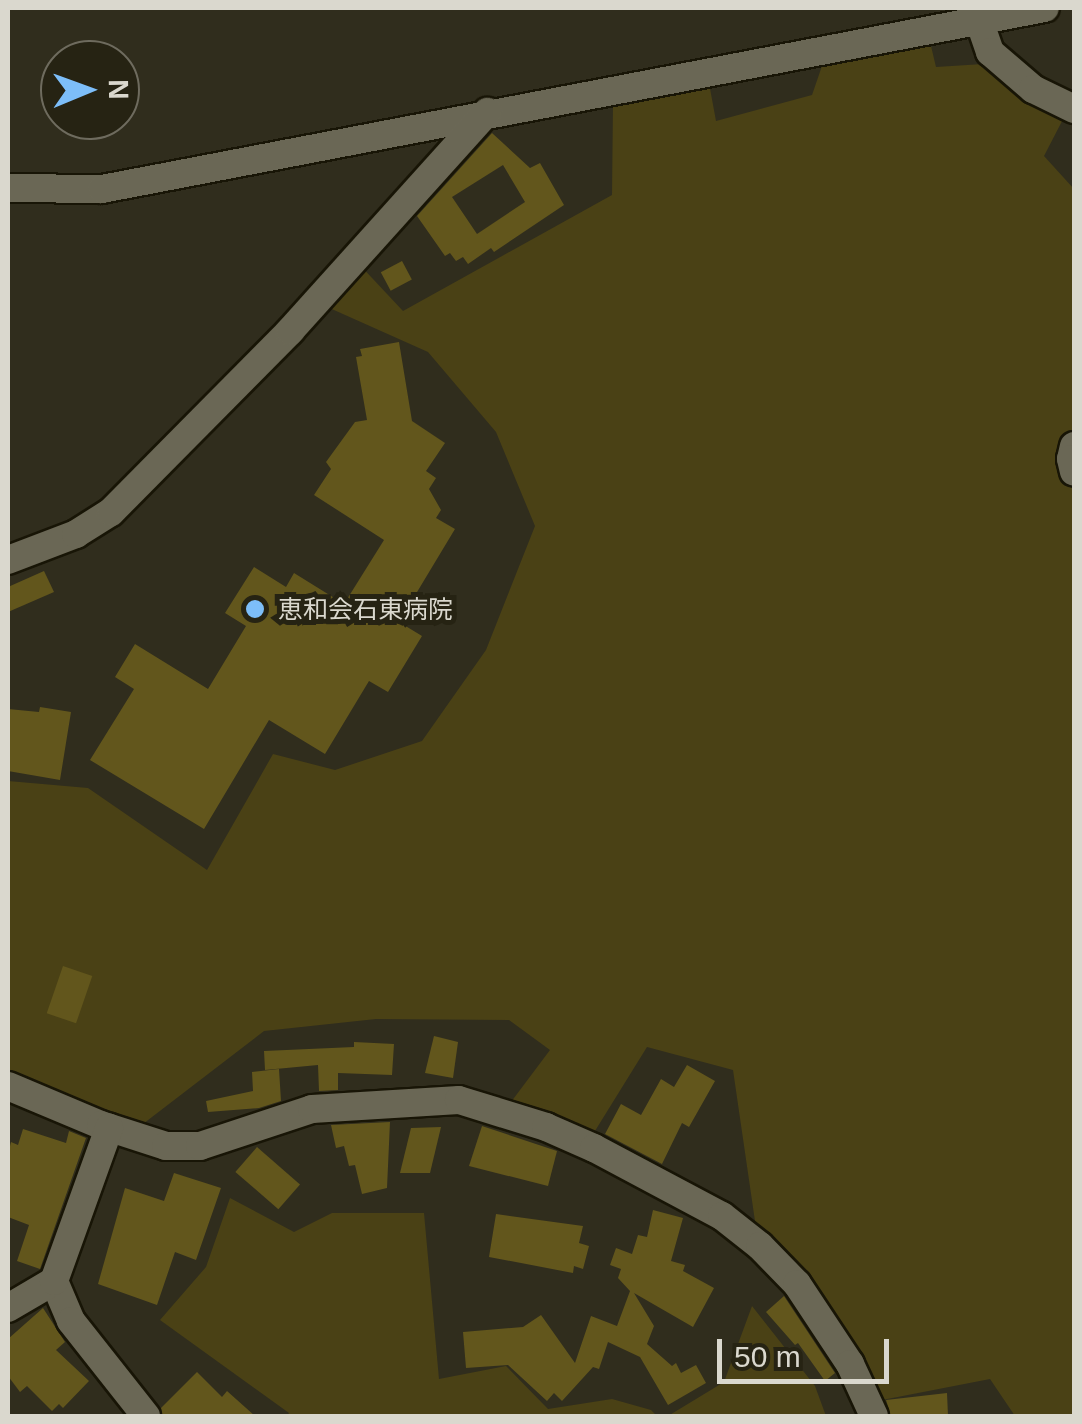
<!DOCTYPE html>
<html>
<head>
<meta charset="utf-8">
<style>
  body { margin:0 }
  #map { position:relative; width:1082px; height:1424px; overflow:hidden; background:#302d1d; font-family:Arial,"Noto Sans JP",sans-serif }
  div>[style] { position:absolute }
  [style*='--x'] { left:calc(var(--x)*1px); top:calc(var(--y)*1px); width:calc(var(--w)*1px); rotate:calc(var(--a)*1deg) }
  .green>* { inset:0; background:#4a4115 }
  .building>* { inset:0; background:#62561c; transform-origin:0 0 }
  .roads { filter:drop-shadow(2px 0 #181506) drop-shadow(-2px 0 #181506) drop-shadow(0 2px #181506) drop-shadow(0 -2px #181506) }
  .street>* { height:28px; margin:-14px; padding:0 14px; transform-origin:14px; border-radius:14px; background:#6a6755 }
  .dots>* { width:28px; height:28px; translate:-50% -50%; box-sizing:border-box; border:5px solid #262313; border-radius:50% }
  span { translate:-50% -50%; white-space:nowrap; text-align:center; line-height:1.15; -webkit-text-stroke:10px #262313; paint-order:stroke }
  .poi-label { font-size:25px; color:#dad8ce }
  .left { translate:0 -50%; text-align:left }
  .frame { position:absolute; inset:0; border:10px solid #dad8ce; pointer-events:none }
  .north { position:absolute; left:40px; top:40px; width:100px; height:100px; box-sizing:border-box; background:#262313; border:2px solid #6e6b5e; border-radius:50%; rotate:89deg; font-size:28px; font-weight:700; line-height:40px; text-align:center; color:#dad8ce }
  .north::after { content:''; display:block; margin:auto; width:35px; height:45px; background:#7dbef9; clip-path:polygon(50% 0,100% 100%,50% 72%,0 100%) }
  .scale { position:absolute; left:717px; top:1339px; width:172px; height:45px; box-sizing:border-box; border:5px solid #dad8ce; border-top:0; padding-left:12px; font-size:30px; line-height:35px; white-space:nowrap; color:#dad8ce; -webkit-text-stroke:8px #262313; paint-order:stroke }
</style>
</head>
<body>
<div id="map">
  <div class="green">
    <i style="clip-path:polygon(931px 46px,936px 67px,999px 63px,1074px 98px,1044px 156px,1074px 189px,1074px 1416px,1015px 1416px,990px 1379px,877px 1401px,756px 1228px,733px 1070px,647px 1047px,590px 1139px,508px 1106px,550px 1050px,509px 1020px,376px 1019px,264px 1031px,139px 1127px,8px 1080px,8px 781px,88px 788px,207px 870px,273px 754px,335px 770px,422px 741px,486px 650px,535px 526px,496px 432px,428px 352px,325px 306px,358px 263px,403px 311px,612px 195px,613px 103px,709px 83px,716px 121px,812px 95px,823px 63px)"></i>
    <i style="clip-path:polygon(230px 1198px,294px 1232px,332px 1213px,424px 1213px,439px 1379px,506px 1366px,548px 1409px,612px 1399px,651px 1410px,657px 1416px,287px 1416px,289px 1413px,160px 1320px,206px 1267px)"></i>
    <i style="clip-path:polygon(752px 1306px,815px 1386px,826px 1416px,668px 1416px,724px 1382px)"></i>
  </div>
  <div class="building">
    <i style="clip-path:polygon(evenodd,492px 133px,530px 168px,540px 163px,564px 205px,494px 252px,491px 248px,468px 264px,463px 257px,456px 261px,450px 253px,445px 256px,417px 216px,492px 133px,503px 165px,525px 202px,477px 234px,452px 197px,503px 165px)"></i>
    <i style="left:402px;top:261px;width:21px;height:24px;rotate:62deg"></i>
    <i style="clip-path:polygon(399px 342px,412px 421px,445px 443px,426px 471px,436px 478px,429px 489px,441px 510px,436px 518px,455px 529px,399px 622px,422px 636px,388px 692px,369px 681px,325px 754px,269px 720px,204px 829px,90px 760px,134px 689px,115px 677px,135px 644px,208px 689px,246px 626px,225px 613px,254px 567px,286px 587px,294px 573px,344px 604px,384px 540px,314px 495px,331px 469px,326px 462px,355px 422px,367px 420px,356px 357px,362px 356px,360px 349px)"></i>
    <i style="clip-path:polygon(44px 571px,54px 592px,8px 612px,8px 587px)"></i>
    <i style="clip-path:polygon(40px 707px,71px 712px,60px 780px,8px 771px,8px 709px,39px 712px)"></i>
    <i style="left:63px;top:966px;width:31px;height:50px;rotate:19deg"></i>
    <i style="clip-path:polygon(434px 1036px,458px 1042px,453px 1078px,425px 1073px)"></i>
    <i style="clip-path:polygon(354px 1042px,394px 1044px,392px 1075px,338px 1073px,338px 1090px,319px 1091px,318px 1065px,265px 1070px,264px 1051px,354px 1047px)"></i>
    <i style="clip-path:polygon(687px 1065px,715px 1081px,689px 1127px,682px 1123px,662px 1164px,605px 1134px,621px 1104px,641px 1115px,661px 1079px,674px 1087px)"></i>
    <i style="clip-path:polygon(279px 1069px,281px 1101px,259px 1108px,208px 1112px,206px 1101px,253px 1091px,252px 1072px)"></i>
    <i style="clip-path:polygon(390px 1122px,387px 1188px,362px 1194px,355px 1165px,349px 1166px,344px 1146px,336px 1148px,331px 1125px)"></i>
    <i style="clip-path:polygon(482px 1126px,557px 1151px,548px 1186px,469px 1166px)"></i>
    <i style="clip-path:polygon(441px 1127px,430px 1173px,400px 1173px,411px 1128px)"></i>
    <i style="clip-path:polygon(23px 1129px,66px 1143px,69px 1131px,86px 1138px,40px 1269px,17px 1261px,29px 1225px,8px 1217px,8px 1154px,11px 1142px,18px 1145px)"></i>
    <i style="left:257px;top:1147px;width:57px;height:33px;rotate:41deg"></i>
    <i style="clip-path:polygon(174px 1173px,221px 1188px,196px 1260px,175px 1252px,157px 1305px,98px 1284px,125px 1188px,164px 1201px)"></i>
    <i style="clip-path:polygon(653px 1210px,683px 1218px,671px 1261px,685px 1265px,683px 1271px,714px 1288px,693px 1327px,634px 1293px,654px 1326px,647px 1344px,672px 1366px,676px 1363px,681px 1373px,696px 1365px,706px 1383px,668px 1405px,640px 1357px,608px 1342px,599px 1369px,593px 1367px,562px 1401px,554px 1393px,547px 1401px,508px 1365px,466px 1368px,463px 1332px,523px 1327px,541px 1315px,575px 1363px,591px 1316px,617px 1326px,630px 1291px,618px 1278px,621px 1269px,610px 1265px,616px 1248px,632px 1254px,638px 1235px,647px 1237px)"></i>
    <i style="clip-path:polygon(496px 1214px,583px 1226px,579px 1243px,589px 1246px,583px 1269px,574px 1266px,573px 1273px,489px 1257px)"></i>
    <i style="clip-path:polygon(784px 1296px,835px 1373px,825px 1381px,798px 1343px,795px 1345px,766px 1312px)"></i>
    <i style="clip-path:polygon(43px 1308px,65px 1342px,56px 1350px,89px 1381px,63px 1408px,59px 1404px,52px 1411px,27px 1386px,20px 1392px,8px 1376px,8px 1339px)"></i>
    <i style="clip-path:polygon(197px 1372px,222px 1397px,227px 1391px,255px 1416px,163px 1416px,161px 1408px)"></i>
    <i style="clip-path:polygon(947px 1393px,948px 1416px,891px 1416px,886px 1400px)"></i>
  </div>
  <div class="roads">
    <div class="street">
      <i style="--x:979;--y:20;--w:34;--a:71"></i>
      <i style="--x:990;--y:52;--w:57;--a:40.7"></i>
      <i style="--x:1033;--y:89;--w:46;--a:26"></i>
      <i style="--x:8;--y:188;--w:94;--a:0.6"></i>
      <i style="--x:102;--y:189;--w:960;--a:-10.87"></i>
      <i style="--x:1074;--y:446;--w:13;--a:103"></i>
      <i style="--x:1071;--y:459;--w:13;--a:77"></i>
      <i style="--x:8;--y:560;--w:73;--a:-20.9"></i>
      <i style="--x:76;--y:534;--w:41;--a:-32.2"></i>
      <i style="--x:111;--y:512;--w:255;--a:-45.3"></i>
      <i style="--x:290;--y:331;--w:295;--a:-48"></i>
      <i style="--x:8;--y:1086;--w:101;--a:22.8"></i>
      <i style="--x:101;--y:1125;--w:68;--a:17.9"></i>
      <i style="--x:166;--y:1146;--w:34;--a:0"></i>
      <i style="--x:200;--y:1146;--w:118;--a:-18.3"></i>
      <i style="--x:312;--y:1109;--w:147;--a:-3.5"></i>
      <i style="--x:459;--y:1100;--w:91;--a:17.2"></i>
      <i style="--x:546;--y:1127;--w:52;--a:23.6"></i>
      <i style="--x:594;--y:1148;--w:145;--a:28"></i>
      <i style="--x:722;--y:1216;--w:48;--a:38.3"></i>
      <i style="--x:760;--y:1246;--w:53;--a:45.8"></i>
      <i style="--x:797;--y:1284;--w:96;--a:56.5"></i>
      <i style="--x:850;--y:1364;--w:57;--a:65.2"></i>
      <i style="--x:54;--y:1281;--w:43;--a:67"></i>
      <i style="--x:71;--y:1321;--w:121;--a:51.7"></i>
      <i style="--x:8;--y:1308;--w:53;--a:-30.4"></i>
      <i style="--x:54;--y:1281;--w:163;--a:-70.2"></i>
    </div>
  </div>
  <div class="dots">
    <i style="left:255px;top:609px;background:#7dbef9"></i>
  </div>
  <div class="poi-label">
    <span class="left" style="left:278px;top:609px">恵和会石東病院</span>
  </div>
  <div class="frame"></div>
  <div class="north">N</div>
  <div class="scale">50 m</div>
</div>
</body>
</html>
